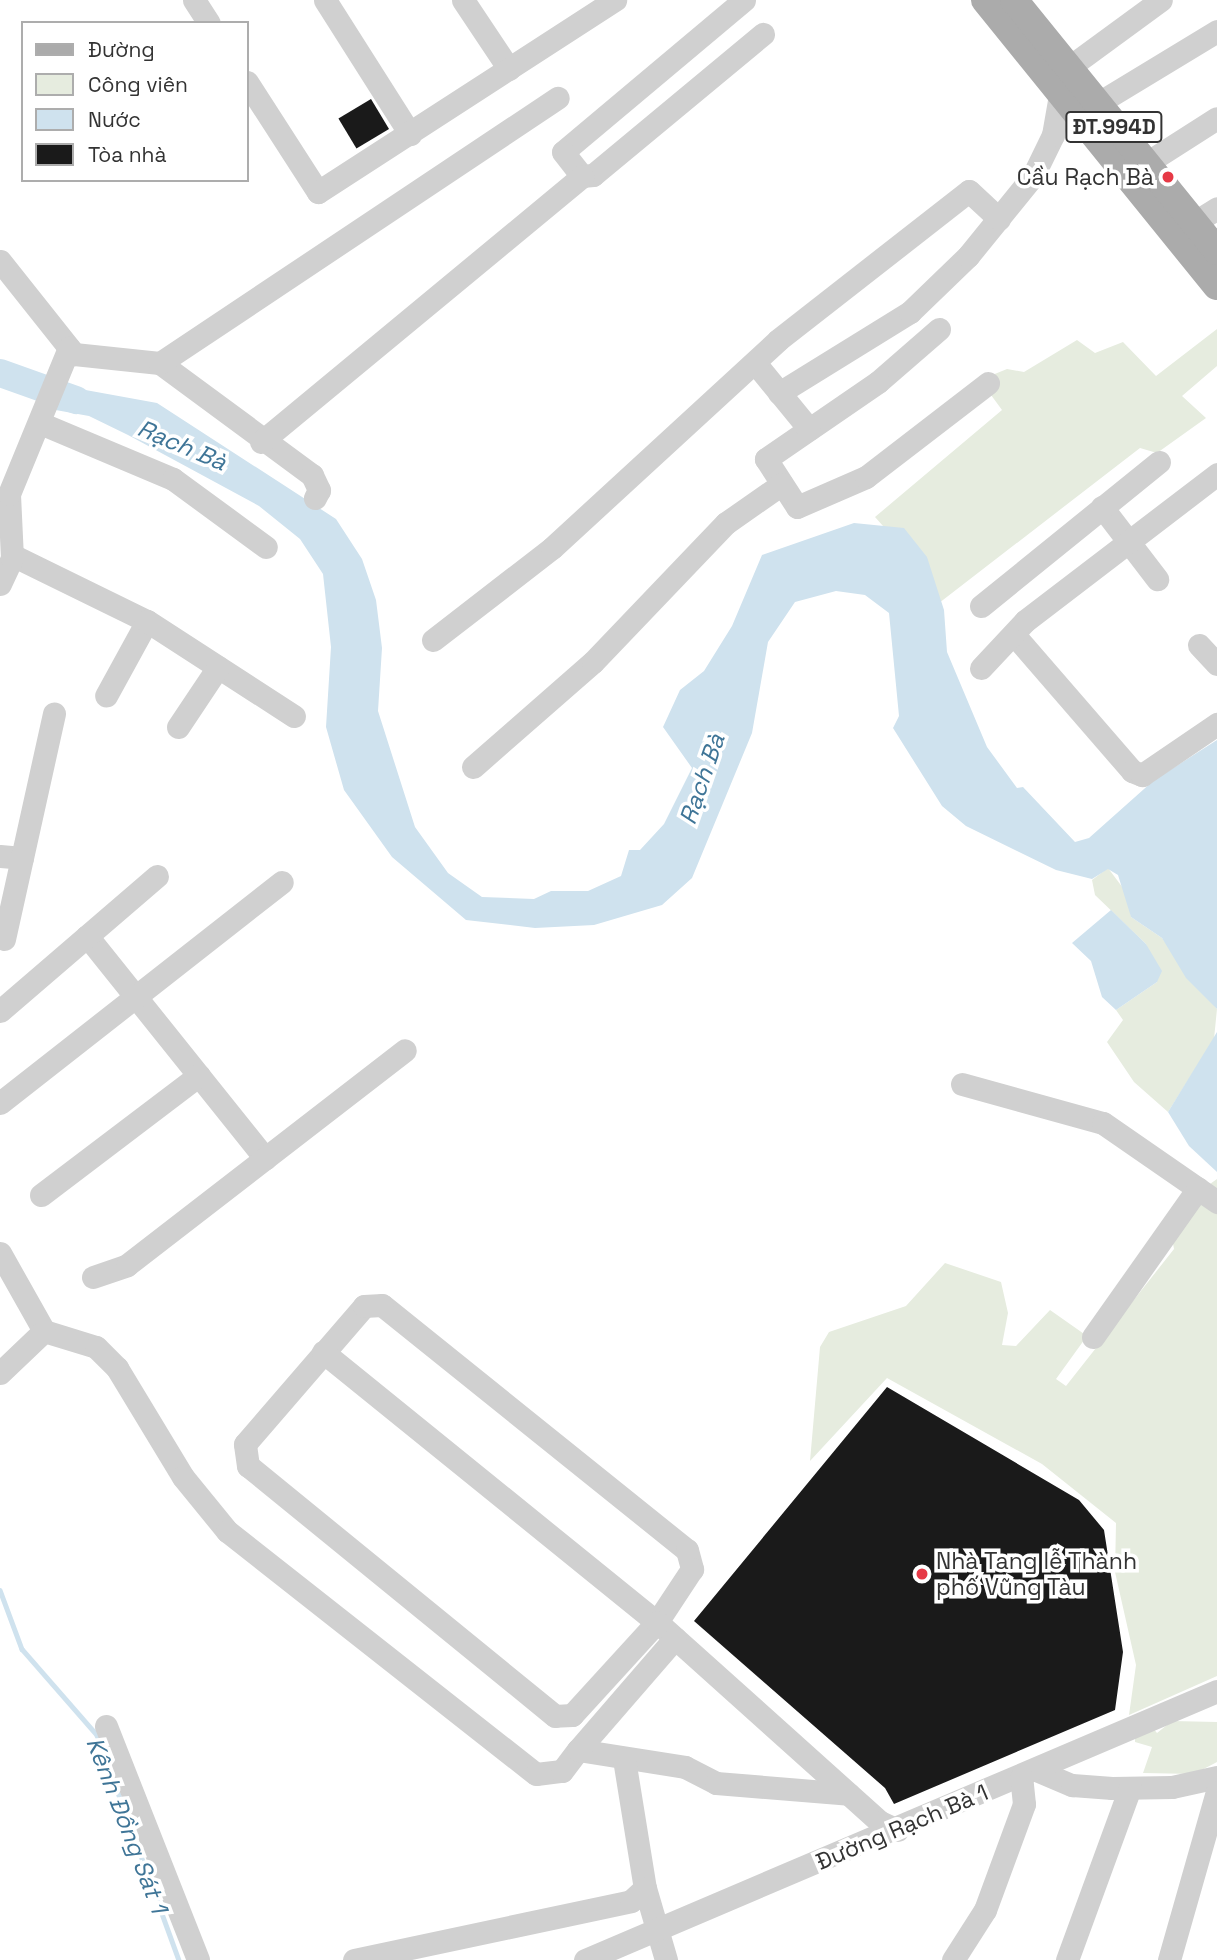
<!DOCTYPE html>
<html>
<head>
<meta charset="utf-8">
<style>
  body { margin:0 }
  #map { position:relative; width:1217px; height:1960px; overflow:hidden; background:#fff; font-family:"Space Grotesk",sans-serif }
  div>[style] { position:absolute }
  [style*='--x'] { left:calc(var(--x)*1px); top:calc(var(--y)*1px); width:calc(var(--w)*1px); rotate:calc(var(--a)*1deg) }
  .green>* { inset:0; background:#e6ecdf }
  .water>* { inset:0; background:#cfe2ee }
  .stream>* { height:4.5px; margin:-2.25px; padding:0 2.25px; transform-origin:2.25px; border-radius:2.25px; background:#cfe2ee }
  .river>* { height:28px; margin:-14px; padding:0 14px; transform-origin:14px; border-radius:14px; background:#cfe2ee }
  .building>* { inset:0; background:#1a1a1a; transform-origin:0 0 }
  .minor>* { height:23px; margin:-11.5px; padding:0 11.5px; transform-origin:11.5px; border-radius:11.5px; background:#d0d0d0 }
  .major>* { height:28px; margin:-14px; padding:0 14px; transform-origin:14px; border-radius:14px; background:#ababab }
  .dots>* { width:19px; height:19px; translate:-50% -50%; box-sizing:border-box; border:4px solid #fff; border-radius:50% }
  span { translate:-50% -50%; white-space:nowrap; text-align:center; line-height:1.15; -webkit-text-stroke:7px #fff; paint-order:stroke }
  .shield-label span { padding:2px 5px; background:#fff; border:2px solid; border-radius:5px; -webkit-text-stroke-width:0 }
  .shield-label { font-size:21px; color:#333; font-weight:700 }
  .poi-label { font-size:23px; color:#333 }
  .right { translate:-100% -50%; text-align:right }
  .left { translate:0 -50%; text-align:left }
  .street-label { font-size:23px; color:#333 }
  .water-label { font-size:24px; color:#3f7597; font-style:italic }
  .legend { position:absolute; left:21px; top:21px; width:228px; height:161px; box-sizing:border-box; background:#fff; border:2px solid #adadad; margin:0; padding:9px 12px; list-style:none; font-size:21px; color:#333 }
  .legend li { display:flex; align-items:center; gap:14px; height:35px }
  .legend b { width:35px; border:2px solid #adadad }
</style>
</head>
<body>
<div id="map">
  <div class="green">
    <i style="clip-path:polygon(1217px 329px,1217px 366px,1182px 396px,1206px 418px,1157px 453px,1140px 448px,930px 610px,899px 544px,875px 517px,1002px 410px,980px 380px,1007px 369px,1024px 372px,1077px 340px,1095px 353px,1123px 342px,1156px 376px)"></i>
    <i style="clip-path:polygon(1108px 868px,1129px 896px,1131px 917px,1162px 938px,1217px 1009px,1214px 1039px,1168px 1112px,1134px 1082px,1107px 1042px,1123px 1020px,1116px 1010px,1157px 982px,1146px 944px,1095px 895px,1092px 880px)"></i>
    <i style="clip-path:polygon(1217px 1179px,1217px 1676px,1129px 1715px,1136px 1665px,1115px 1572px,1116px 1523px,1042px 1464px,887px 1378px,810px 1461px,820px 1347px,829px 1332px,906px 1306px,945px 1263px,1001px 1282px,1008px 1313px,1002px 1345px,1016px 1346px,1050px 1310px,1087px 1336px,1056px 1379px,1066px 1386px,1174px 1249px,1169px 1221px,1176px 1208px)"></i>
    <i style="clip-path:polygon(1172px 1721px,1217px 1722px,1217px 1762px,1194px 1774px,1143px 1773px,1152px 1747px,1135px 1742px,1135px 1736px,1152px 1727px,1157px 1733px)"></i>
  </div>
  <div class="water">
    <i style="clip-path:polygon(58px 385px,157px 403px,336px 519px,362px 559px,376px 600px,382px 648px,378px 711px,415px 827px,448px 873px,482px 897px,534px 899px,551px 891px,588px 891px,621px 876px,629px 850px,640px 850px,664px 824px,692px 768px,663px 727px,680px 690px,704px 671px,732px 626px,762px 555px,854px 523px,904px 528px,927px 557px,944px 610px,947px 652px,987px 747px,1017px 788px,1023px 787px,1075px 842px,1089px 838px,1153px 781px,1217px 740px,1217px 1009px,1186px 978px,1162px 938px,1131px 917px,1118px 875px,1108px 869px,1092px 879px,1056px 870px,966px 826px,942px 806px,893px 728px,899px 716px,889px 613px,865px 595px,836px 591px,795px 602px,768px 642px,752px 733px,692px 878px,662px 905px,594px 925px,535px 928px,466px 920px,392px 857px,344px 790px,326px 727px,331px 647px,323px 574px,300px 539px,259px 506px,128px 435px,89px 416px,50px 409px)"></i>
    <i style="clip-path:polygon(1111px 910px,1146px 944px,1162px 971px,1157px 982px,1116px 1010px,1102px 997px,1091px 961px,1072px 943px)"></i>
    <i style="clip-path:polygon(1217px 1032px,1217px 1172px,1189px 1146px,1168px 1112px)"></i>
  </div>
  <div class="stream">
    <i style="--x:0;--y:1590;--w:63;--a:69.6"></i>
    <i style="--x:22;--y:1649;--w:114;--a:48.9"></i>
    <i style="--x:97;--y:1735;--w:239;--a:70"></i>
  </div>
  <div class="river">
    <i style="--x:0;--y:373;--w:81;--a:19.6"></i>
  </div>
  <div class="building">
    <i style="left:371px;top:99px;width:35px;height:38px;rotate:59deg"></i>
    <i style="clip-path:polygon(887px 1387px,1079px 1500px,1104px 1530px,1123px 1652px,1115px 1710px,894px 1804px,885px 1788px,694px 1621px)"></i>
  </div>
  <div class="minor">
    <i style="--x:194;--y:0;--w:27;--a:57"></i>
    <i style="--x:325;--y:0;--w:159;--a:57.6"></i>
    <i style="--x:463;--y:0;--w:83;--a:56.3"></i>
    <i style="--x:744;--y:0;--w:236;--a:140"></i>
    <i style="--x:563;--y:152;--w:31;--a:52"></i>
    <i style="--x:582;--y:176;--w:11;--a:-5"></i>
    <i style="--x:593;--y:175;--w:221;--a:-39.7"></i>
    <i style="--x:1068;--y:68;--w:115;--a:-36.2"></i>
    <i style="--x:247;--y:82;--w:131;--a:57.2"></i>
    <i style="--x:318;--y:192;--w:354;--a:-32.9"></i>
    <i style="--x:1095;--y:105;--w:143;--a:-31.2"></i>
    <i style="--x:1145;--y:164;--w:85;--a:-32.6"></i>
    <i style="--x:1195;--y:222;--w:26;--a:-32"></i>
    <i style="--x:0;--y:261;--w:119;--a:51.5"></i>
    <i style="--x:74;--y:354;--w:86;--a:6"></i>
    <i style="--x:160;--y:363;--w:189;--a:36.4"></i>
    <i style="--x:312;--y:475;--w:17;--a:65"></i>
    <i style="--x:319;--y:490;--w:9;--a:117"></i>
    <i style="--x:939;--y:329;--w:81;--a:139"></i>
    <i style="--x:878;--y:382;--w:136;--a:145.5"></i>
    <i style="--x:766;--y:459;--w:57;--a:57.1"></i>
    <i style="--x:797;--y:507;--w:75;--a:-23.5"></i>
    <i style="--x:866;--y:477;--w:154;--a:-37.6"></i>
    <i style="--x:160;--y:363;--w:478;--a:-33.7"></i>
    <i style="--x:756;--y:364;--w:84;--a:50.8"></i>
    <i style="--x:779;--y:393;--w:154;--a:-31.7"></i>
    <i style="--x:910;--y:312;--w:81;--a:-44"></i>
    <i style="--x:968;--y:256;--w:103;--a:-50.9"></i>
    <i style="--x:1033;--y:176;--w:46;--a:-64"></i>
    <i style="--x:1053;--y:135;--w:41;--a:-80.1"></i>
    <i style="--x:40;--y:423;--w:144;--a:22.8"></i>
    <i style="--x:173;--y:479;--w:115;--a:36.2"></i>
    <i style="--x:261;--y:442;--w:417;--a:-39.6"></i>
    <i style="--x:1102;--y:507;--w:91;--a:52.6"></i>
    <i style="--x:12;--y:555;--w:150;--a:26.1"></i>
    <i style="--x:147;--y:621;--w:85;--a:118.7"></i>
    <i style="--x:0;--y:584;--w:29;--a:-65"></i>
    <i style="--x:12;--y:558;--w:64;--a:-92.7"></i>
    <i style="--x:9;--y:494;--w:158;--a:-67.7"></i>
    <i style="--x:981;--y:606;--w:229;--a:-39"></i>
    <i style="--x:147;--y:621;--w:175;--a:32.9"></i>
    <i style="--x:1016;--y:637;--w:177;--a:49.1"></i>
    <i style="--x:1132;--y:771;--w:11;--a:22"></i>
    <i style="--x:1142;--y:775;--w:91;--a:-34.2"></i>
    <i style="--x:433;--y:640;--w:150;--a:-37.7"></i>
    <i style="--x:552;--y:548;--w:307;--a:-42.6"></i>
    <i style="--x:778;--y:340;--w:242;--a:-38"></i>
    <i style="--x:969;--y:191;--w:41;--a:43"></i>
    <i style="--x:1199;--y:645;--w:26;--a:47"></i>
    <i style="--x:981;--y:668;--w:64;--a:-46.9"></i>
    <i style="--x:1025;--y:621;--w:242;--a:-37.4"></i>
    <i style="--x:178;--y:727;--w:72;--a:-56.3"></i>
    <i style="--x:473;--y:767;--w:159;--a:-41.2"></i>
    <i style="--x:593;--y:662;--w:192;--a:-46.3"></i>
    <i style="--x:726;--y:523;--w:68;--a:-34.9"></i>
    <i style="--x:0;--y:856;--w:22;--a:5"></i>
    <i style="--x:87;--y:936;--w:285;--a:51.3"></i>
    <i style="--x:4;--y:939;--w:231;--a:-77.5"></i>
    <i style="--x:0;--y:1011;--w:207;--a:-40.7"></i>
    <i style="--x:962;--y:1084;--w:146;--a:15.5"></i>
    <i style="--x:1103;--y:1123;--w:139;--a:34.7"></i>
    <i style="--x:0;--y:1103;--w:358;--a:-38.1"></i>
    <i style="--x:41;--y:1195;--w:198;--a:-37.2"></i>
    <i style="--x:0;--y:1253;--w:90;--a:60.6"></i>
    <i style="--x:44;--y:1331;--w:54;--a:17.1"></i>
    <i style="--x:96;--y:1347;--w:30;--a:45"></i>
    <i style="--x:117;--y:1368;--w:127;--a:58.8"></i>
    <i style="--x:183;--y:1477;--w:70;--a:50.8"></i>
    <i style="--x:227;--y:1531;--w:393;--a:38.2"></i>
    <i style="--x:536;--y:1774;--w:26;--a:-7"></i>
    <i style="--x:562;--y:1771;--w:26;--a:-53"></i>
    <i style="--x:578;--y:1750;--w:108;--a:9"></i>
    <i style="--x:685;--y:1767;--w:35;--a:27"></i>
    <i style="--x:716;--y:1783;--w:133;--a:4.7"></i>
    <i style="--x:93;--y:1277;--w:36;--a:-19"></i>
    <i style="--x:127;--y:1265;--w:351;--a:-37.7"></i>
    <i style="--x:382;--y:1305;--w:391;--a:38.8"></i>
    <i style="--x:687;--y:1550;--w:20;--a:75"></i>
    <i style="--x:692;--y:1569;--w:64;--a:123.4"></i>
    <i style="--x:657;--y:1622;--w:126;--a:132.4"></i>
    <i style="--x:572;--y:1715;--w:17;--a:177"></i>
    <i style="--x:555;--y:1716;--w:396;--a:-140.8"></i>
    <i style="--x:248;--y:1466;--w:22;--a:-98"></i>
    <i style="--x:245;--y:1444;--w:182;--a:-49.2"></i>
    <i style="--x:364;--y:1306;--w:18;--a:-3"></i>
    <i style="--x:1093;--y:1337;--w:182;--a:-54.8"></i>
    <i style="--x:323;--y:1352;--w:429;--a:39"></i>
    <i style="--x:657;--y:1622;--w:300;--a:41.9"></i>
    <i style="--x:880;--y:1822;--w:19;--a:25"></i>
    <i style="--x:0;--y:1373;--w:61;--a:-43.7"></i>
    <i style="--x:106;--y:1726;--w:251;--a:68.5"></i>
    <i style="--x:578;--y:1750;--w:148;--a:-49.1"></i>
    <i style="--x:624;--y:1759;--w:131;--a:80.8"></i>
    <i style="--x:645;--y:1888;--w:75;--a:73.7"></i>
    <i style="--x:1036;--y:1770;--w:39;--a:23"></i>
    <i style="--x:1072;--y:1785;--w:40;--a:4.3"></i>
    <i style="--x:1112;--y:1788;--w:60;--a:-1"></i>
    <i style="--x:1172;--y:1787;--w:46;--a:-12.5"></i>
    <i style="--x:354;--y:1960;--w:283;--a:-12"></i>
    <i style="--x:631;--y:1901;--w:19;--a:-43"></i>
    <i style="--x:585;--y:1960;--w:687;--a:-23.06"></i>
    <i style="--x:953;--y:1960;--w:59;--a:-57.4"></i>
    <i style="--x:985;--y:1910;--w:113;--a:-69.8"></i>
    <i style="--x:1024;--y:1804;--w:27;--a:-96"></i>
    <i style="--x:1067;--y:1960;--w:183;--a:-69.9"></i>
    <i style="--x:1169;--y:1960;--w:175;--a:-74.1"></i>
  </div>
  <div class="major">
    <i style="--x:985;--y:0;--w:368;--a:51"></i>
    <i style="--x:1014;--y:0;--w:323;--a:51"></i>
  </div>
  <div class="dots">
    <i style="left:1168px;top:177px;background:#e63946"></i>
    <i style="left:922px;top:1574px;background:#e63946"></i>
  </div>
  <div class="shield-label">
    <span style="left:1114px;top:127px">ĐT.994D</span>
  </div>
  <div class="poi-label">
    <span class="right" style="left:1154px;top:177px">Cầu Rạch Bà</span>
    <span class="left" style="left:936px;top:1574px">Nhà Tang lễ Thành<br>phố Vũng Tàu</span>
  </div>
  <div class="street-label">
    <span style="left:902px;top:1827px;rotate:-23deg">Đường Rạch Bà 1</span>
  </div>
  <div class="water-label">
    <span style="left:182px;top:445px;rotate:23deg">Rạch Bà</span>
    <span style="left:702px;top:779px;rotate:-71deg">Rạch Bà</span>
    <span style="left:127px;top:1825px;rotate:69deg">Kênh Đồng Sát 1</span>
  </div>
  <ul class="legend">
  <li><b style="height:9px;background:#ababab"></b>Đường</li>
  <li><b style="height:19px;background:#e6ecdf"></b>Công viên</li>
  <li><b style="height:19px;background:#cfe2ee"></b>Nước</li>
  <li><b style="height:19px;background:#1a1a1a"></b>Tòa nhà</li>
  </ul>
</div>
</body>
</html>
